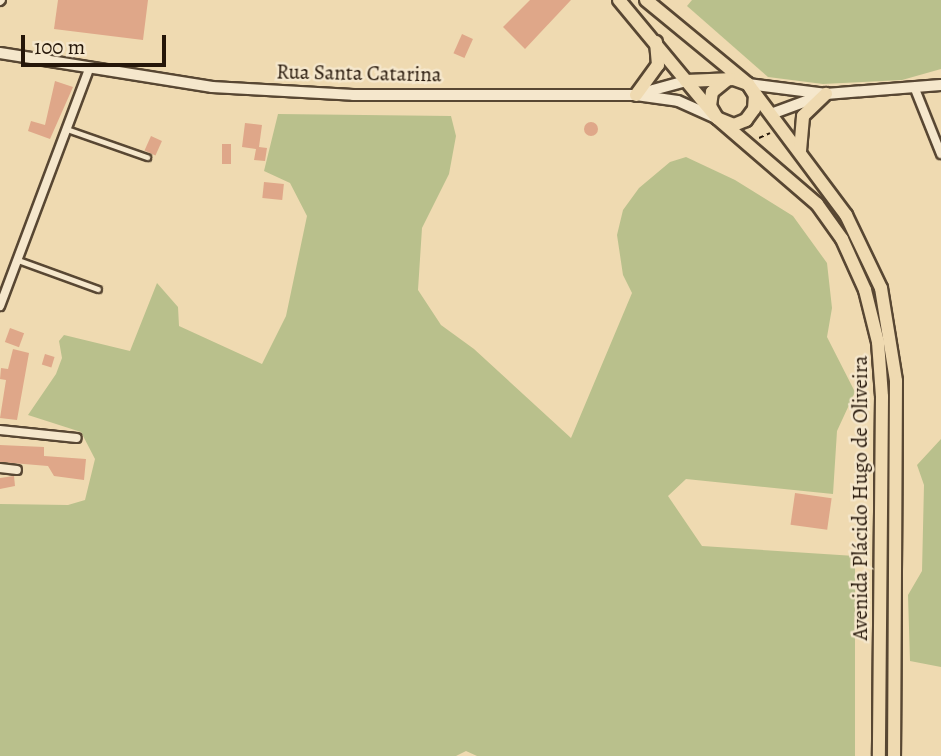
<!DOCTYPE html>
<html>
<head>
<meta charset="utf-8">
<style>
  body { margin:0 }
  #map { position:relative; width:941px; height:756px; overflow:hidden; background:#efdab1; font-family:Alegreya,serif }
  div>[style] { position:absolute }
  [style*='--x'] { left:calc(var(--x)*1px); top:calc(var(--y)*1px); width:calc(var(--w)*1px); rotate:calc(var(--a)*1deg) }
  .green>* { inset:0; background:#b9c08c }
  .building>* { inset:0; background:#dfa789; transform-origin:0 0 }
  .round { border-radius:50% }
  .path>* { height:2px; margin-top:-1px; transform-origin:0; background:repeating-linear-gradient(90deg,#251609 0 5px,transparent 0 8.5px) }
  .roads { filter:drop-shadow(2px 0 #584733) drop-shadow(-2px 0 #584733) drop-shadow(0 2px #584733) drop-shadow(0 -2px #584733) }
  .lane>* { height:4.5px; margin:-2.25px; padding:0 2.25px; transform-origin:2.25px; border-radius:2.25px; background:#f5e7cc }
  .street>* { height:8px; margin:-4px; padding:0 4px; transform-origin:4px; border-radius:4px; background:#f5e7cc }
  .secondary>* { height:10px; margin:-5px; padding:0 5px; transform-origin:5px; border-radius:5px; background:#f5e7cc }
  .primary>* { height:12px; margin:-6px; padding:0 6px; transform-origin:6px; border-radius:6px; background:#efdab1 }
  span { translate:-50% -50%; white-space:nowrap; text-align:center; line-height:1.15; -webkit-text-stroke:5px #f5e7cc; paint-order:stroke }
  .street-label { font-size:21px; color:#251609 }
  .scale { position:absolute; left:21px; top:35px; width:145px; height:32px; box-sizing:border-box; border:4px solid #251609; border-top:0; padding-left:9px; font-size:21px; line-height:24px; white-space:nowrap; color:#251609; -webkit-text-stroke:5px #f5e7cc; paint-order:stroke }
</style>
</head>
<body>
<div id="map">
  <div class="green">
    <i style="clip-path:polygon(692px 0,941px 0,941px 69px,902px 80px,823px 84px,768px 77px,687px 6px)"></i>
    <i style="clip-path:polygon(278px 114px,451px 116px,456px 136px,449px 174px,422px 228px,418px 290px,441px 325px,474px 349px,571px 438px,632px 293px,623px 275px,617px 235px,623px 210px,639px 188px,670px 162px,686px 157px,735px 180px,793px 216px,827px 263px,832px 308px,827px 337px,855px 392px,837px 431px,833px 494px,686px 479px,668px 496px,702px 546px,855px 556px,855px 756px,477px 756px,466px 751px,456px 756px,0 756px,0 504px,68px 505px,85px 500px,95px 459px,81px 432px,28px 415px,56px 374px,62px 358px,59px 341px,64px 335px,130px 351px,157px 283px,178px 307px,179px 326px,262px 364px,286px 316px,307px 216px,290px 183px,264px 171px)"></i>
    <i style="clip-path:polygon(941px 439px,941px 667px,910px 661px,908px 595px,922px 571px,924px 485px,917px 465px)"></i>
  </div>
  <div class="building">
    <i style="clip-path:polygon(58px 0,148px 0,143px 40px,54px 29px)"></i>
    <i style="clip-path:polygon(530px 0,571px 0,525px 49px,503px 27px)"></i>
    <i style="left:462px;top:34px;width:12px;height:21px;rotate:24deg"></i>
    <i style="clip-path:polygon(55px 81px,73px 87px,50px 139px,28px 131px,31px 121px,45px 125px)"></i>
    <i class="round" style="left:584px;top:122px;width:14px;height:14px"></i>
    <i style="clip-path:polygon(245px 123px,262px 125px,259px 147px,267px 148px,265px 161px,254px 160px,256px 149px,242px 147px)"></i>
    <i style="left:151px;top:136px;width:12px;height:16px;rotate:24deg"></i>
    <i style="left:222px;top:144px;width:9px;height:20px"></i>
    <i style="left:264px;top:182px;width:20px;height:16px;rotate:6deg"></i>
    <i style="left:10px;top:328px;width:15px;height:15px;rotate:20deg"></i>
    <i style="clip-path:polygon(13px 349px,29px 353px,17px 420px,0 418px,6px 380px,0 379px,1px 368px,8px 369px)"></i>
    <i style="left:45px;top:354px;width:10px;height:11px;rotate:17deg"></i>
    <i style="clip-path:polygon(0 445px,44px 447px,44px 456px,86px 459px,84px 480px,54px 476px,48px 466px,0 462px)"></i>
    <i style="clip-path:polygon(14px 476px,15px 486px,0 489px,0 478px)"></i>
    <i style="left:795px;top:493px;width:37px;height:32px;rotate:8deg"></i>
  </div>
  <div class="path">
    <i style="--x:759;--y:138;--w:12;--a:-24"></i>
  </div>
  <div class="roads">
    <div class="lane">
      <i style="--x:67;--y:129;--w:85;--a:19.3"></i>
      <i style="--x:18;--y:260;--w:85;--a:19.9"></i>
    </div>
    <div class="street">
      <i style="--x:0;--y:1;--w:1;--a:-45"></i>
      <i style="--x:915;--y:89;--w:70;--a:68.2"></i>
      <i style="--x:0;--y:306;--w:253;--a:-69.4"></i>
      <i style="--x:0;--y:430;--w:77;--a:5.9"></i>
      <i style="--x:0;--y:468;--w:17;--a:7"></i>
    </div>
    <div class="secondary">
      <i style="--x:0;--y:53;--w:215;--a:9.1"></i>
      <i style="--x:212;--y:87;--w:141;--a:3.2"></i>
      <i style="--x:353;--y:95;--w:283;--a:0"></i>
      <i style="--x:636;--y:95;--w:42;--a:8.1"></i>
      <i style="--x:678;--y:101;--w:39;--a:24"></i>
      <i style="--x:748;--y:84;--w:79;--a:7.3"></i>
      <i style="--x:826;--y:94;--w:115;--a:-4.5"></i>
      <i style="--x:642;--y:93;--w:46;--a:-15.3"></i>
      <i style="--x:771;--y:114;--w:52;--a:-20.2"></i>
    </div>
    <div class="primary">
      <i style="--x:619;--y:0;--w:153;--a:50.3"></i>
      <i style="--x:717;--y:118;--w:132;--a:40.7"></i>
      <i style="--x:817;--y:204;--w:43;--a:54.5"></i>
      <i style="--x:842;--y:239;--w:56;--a:65.7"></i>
      <i style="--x:865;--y:290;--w:54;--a:76"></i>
      <i style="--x:878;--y:342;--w:55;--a:85.8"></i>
      <i style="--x:882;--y:397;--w:359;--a:90.5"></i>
      <i style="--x:646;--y:0;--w:132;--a:39.5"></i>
      <i style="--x:748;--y:84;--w:164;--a:53.2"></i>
      <i style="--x:846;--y:215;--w:81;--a:64.4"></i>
      <i style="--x:881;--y:288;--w:94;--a:80.8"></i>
      <i style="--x:896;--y:381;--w:375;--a:90.3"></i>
      <i style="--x:686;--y:81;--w:48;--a:-2.4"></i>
      <i style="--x:734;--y:79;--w:15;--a:20"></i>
      <i style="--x:748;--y:84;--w:13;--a:58"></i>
      <i style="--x:755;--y:95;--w:14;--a:94"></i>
      <i style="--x:754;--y:109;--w:14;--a:126"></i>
      <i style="--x:746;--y:120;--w:13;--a:157"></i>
      <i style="--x:734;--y:125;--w:18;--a:-158"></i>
      <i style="--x:717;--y:118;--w:14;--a:-120"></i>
      <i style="--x:710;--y:106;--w:14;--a:-82"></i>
      <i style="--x:712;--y:92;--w:21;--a:-39"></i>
      <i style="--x:636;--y:95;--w:37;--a:-54"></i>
      <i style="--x:658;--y:65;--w:23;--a:-95"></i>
      <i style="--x:800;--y:151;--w:35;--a:-85"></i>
      <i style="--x:803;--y:116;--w:32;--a:-44"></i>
    </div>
  </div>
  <div class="street-label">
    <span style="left:359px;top:73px;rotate:1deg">Rua Santa Catarina</span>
    <span style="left:860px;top:498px;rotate:-90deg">Avenida Plácido Hugo de Oliveira</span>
  </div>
  <div class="scale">100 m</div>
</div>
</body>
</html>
